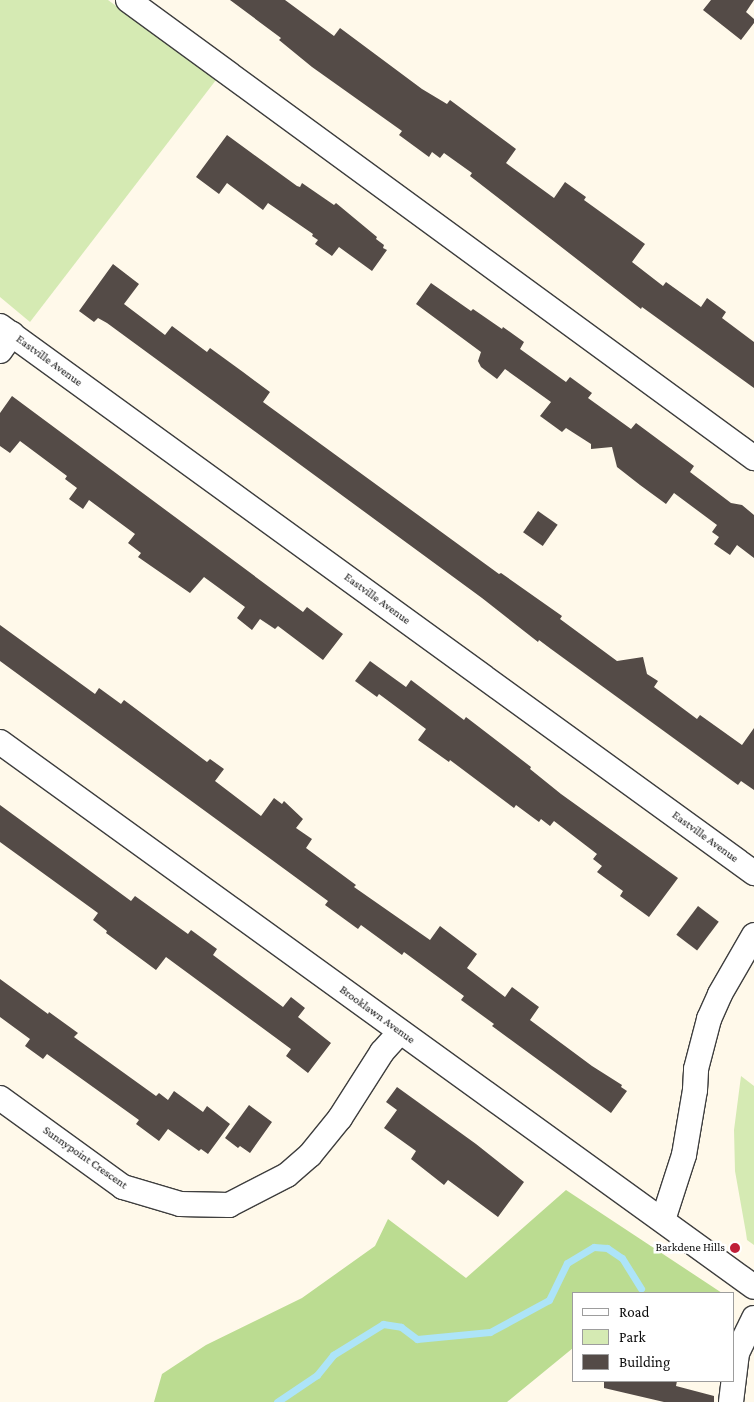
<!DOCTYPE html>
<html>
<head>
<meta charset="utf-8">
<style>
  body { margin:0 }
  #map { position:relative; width:754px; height:1402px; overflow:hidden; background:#fff9ea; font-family:"Crimson Pro",serif }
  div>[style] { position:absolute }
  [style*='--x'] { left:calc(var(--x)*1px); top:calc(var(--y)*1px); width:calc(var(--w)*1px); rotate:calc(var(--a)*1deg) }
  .green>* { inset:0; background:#d5eab3 }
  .forest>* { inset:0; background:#bbdc91 }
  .stream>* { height:7px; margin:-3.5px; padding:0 3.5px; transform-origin:3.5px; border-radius:3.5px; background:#ade4f8 }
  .building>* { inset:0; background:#544b47; transform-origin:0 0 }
  .roads { filter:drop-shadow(1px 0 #3e3e3e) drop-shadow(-1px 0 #3e3e3e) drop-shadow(0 1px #3e3e3e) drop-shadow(0 -1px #3e3e3e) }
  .minor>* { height:24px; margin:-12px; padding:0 12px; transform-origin:12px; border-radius:12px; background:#fff }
  .dots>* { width:14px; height:14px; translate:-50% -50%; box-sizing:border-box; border:2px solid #fff; border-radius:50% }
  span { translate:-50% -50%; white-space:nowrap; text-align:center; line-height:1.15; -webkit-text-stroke:5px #fff; paint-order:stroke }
  .street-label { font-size:12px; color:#0b0b0b }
  .poi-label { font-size:12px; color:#0b0b0b }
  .right { translate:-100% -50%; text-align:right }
  .legend { position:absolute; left:572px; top:1292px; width:162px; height:90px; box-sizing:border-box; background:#fff; border:1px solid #9d9d9d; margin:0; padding:6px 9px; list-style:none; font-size:15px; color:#0b0b0b }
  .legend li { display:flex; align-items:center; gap:10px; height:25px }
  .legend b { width:25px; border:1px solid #9d9d9d }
</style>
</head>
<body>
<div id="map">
  <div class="green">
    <i style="clip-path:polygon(0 0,108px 0,216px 80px,30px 322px,0 297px)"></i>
    <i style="clip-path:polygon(741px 1076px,754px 1086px,754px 1245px,747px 1240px,746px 1233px,735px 1171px,734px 1130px)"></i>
  </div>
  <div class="forest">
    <i style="clip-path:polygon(566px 1190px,722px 1293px,573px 1293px,573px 1348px,507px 1402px,154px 1402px,162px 1374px,206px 1345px,302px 1298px,375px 1246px,388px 1219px,466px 1278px)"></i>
  </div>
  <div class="stream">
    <i style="--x:277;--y:1402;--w:48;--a:-34"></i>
    <i style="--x:317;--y:1375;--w:26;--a:-51"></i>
    <i style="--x:333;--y:1355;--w:59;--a:-31.8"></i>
    <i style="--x:383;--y:1324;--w:18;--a:9"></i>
    <i style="--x:401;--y:1327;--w:20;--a:37"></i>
    <i style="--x:417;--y:1339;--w:73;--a:-5.5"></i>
    <i style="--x:490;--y:1332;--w:67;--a:-28.5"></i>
    <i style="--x:549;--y:1300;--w:41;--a:-64.1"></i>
    <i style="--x:567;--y:1263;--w:31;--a:-31"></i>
    <i style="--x:594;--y:1247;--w:13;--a:4"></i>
    <i style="--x:607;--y:1248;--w:18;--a:34"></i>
    <i style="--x:622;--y:1258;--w:36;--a:58"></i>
  </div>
  <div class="building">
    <i style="clip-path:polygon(230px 0,285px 0,334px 36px,340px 28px,422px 89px,447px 104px,450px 100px,516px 149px,506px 163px,554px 198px,565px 182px,586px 197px,584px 200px,645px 244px,632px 262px,663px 286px,666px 282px,701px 307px,707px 298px,726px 312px,722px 318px,754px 342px,754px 388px,642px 307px,641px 309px,470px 176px,472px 173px,444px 153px,440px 158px,432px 152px,429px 157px,399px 135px,402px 131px,312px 67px,279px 40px,281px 38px)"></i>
    <i style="clip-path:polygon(711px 0,754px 0,746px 12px,754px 19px,754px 23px,741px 40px,703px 10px)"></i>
    <i style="clip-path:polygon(227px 135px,297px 186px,300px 187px,302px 183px,334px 205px,336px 203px,377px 237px,376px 239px,384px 245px,383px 248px,387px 250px,372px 271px,339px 247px,332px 256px,315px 244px,318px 240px,312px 236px,313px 234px,268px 203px,263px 210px,227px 183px,219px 194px,196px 177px)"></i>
    <i style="clip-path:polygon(113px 264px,139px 284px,124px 304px,165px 335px,172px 326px,207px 352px,210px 348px,243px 372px,270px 392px,263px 402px,499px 574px,501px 573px,562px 616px,560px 619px,617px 661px,643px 657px,647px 674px,658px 681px,654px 687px,697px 719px,700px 715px,742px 745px,754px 728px,754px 790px,741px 781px,738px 785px,551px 649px,539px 640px,538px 642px,482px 598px,107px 323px,98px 318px,94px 322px,79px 311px)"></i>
    <i style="clip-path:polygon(431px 283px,471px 311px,473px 309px,502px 329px,503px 327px,524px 342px,520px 349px,566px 382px,570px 377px,592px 393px,588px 398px,631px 429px,636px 423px,694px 466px,690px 472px,731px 503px,742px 505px,754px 515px,754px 558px,737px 545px,730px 555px,714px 544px,719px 537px,712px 532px,717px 525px,674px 493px,666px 504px,640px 485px,617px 467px,612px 447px,591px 449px,591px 444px,566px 428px,562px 432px,540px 416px,551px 402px,505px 369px,497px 379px,481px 367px,478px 361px,481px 352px,416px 304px)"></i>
    <i style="clip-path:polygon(12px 396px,303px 612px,307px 607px,343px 634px,323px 660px,278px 626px,275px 629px,260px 619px,252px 630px,237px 618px,245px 607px,204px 577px,190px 593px,138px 557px,141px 553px,128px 543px,135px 534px,89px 500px,83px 509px,69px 499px,77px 488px,65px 479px,67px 476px,20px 441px,10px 453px,0 446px,0 413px)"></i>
    <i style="left:538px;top:511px;width:24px;height:26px;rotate:35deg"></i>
    <i style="clip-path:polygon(0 625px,95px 694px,99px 688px,121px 704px,124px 700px,207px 762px,210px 759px,224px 769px,215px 781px,261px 816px,274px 798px,282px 804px,284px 801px,303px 819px,296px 828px,312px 839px,306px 848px,356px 885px,354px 887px,430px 940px,440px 926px,477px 954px,467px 968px,505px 997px,512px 987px,539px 1007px,530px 1020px,592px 1066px,622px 1085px,621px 1087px,627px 1091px,611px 1113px,492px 1026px,494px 1024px,461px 1000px,464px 996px,404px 952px,402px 955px,361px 925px,358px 929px,325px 905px,328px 901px,0 661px)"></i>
    <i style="clip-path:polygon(370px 661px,406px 687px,411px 680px,464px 720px,466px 717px,531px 767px,530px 769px,561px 794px,678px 878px,649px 917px,620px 896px,623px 891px,597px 872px,602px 866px,593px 859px,597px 854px,554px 821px,550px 826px,541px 819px,539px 822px,516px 805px,514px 808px,450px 760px,449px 762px,418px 740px,426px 729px,379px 694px,377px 697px,355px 681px)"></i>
    <i style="clip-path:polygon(0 805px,131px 901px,135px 896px,188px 934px,191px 930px,217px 949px,213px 955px,283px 1007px,291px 997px,305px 1008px,298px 1017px,331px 1043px,308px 1073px,286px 1056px,291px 1049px,166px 957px,156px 970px,106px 933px,107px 931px,93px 920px,98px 913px,0 842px)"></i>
    <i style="left:698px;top:906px;width:26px;height:36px;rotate:37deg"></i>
    <i style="clip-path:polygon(0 979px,48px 1014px,49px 1012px,78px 1033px,74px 1037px,156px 1096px,159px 1093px,168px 1100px,174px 1091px,203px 1112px,207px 1106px,230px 1124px,208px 1154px,201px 1149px,199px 1151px,168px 1129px,159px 1141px,136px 1124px,139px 1120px,47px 1054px,43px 1059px,25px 1046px,30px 1039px,0 1017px)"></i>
    <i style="clip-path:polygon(397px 1087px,476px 1144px,524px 1182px,498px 1217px,448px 1180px,444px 1185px,411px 1159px,416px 1151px,384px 1128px,397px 1110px,386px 1102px)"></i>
    <i style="clip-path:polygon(249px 1105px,272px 1122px,250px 1153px,240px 1146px,238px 1148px,225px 1138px)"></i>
    <i style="clip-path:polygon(604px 1381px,677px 1381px,676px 1386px,714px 1396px,714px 1402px,664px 1402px,604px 1388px)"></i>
  </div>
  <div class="roads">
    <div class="minor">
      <i style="--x:128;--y:0;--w:776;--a:36.19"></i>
      <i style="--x:0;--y:326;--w:932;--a:35.96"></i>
      <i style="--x:0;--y:351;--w:21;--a:-55"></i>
      <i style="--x:0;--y:742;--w:930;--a:35.86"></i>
      <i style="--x:0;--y:1098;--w:152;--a:35.9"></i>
      <i style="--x:123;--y:1187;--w:59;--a:16.6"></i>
      <i style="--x:180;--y:1204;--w:49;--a:1.2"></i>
      <i style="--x:229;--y:1205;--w:65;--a:-27.3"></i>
      <i style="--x:287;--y:1175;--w:30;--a:-41"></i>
      <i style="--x:310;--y:1155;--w:48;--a:-51"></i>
      <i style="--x:340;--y:1118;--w:78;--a:-57.5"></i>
      <i style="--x:382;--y:1052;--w:27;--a:-48"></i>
      <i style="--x:663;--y:1220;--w:68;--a:-72.1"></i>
      <i style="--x:684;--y:1155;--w:66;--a:-80.4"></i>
      <i style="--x:695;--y:1090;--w:21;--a:-87"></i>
      <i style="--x:696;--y:1069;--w:52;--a:-75.4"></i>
      <i style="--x:709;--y:1019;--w:27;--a:-66"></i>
      <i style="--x:720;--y:994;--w:68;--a:-60"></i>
      <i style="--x:731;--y:1402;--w:49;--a:-83"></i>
      <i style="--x:737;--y:1353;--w:39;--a:-64"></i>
    </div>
  </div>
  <div class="dots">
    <i style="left:735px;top:1248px;background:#c01f38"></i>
  </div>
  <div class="street-label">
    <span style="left:49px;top:361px;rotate:36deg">Eastville Avenue</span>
    <span style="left:377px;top:599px;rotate:36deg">Eastville Avenue</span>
    <span style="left:705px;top:837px;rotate:36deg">Eastville Avenue</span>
    <span style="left:377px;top:1015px;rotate:36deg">Brooklawn Avenue</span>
    <span style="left:85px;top:1158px;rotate:35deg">Sunnypoint Crescent</span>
  </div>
  <div class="poi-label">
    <span class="right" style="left:725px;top:1248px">Barkdene Hills</span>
  </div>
  <ul class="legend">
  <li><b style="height:6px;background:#fff"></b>Road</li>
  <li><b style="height:14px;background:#d5eab3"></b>Park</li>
  <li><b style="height:14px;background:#544b47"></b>Building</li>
  </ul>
</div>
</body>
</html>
